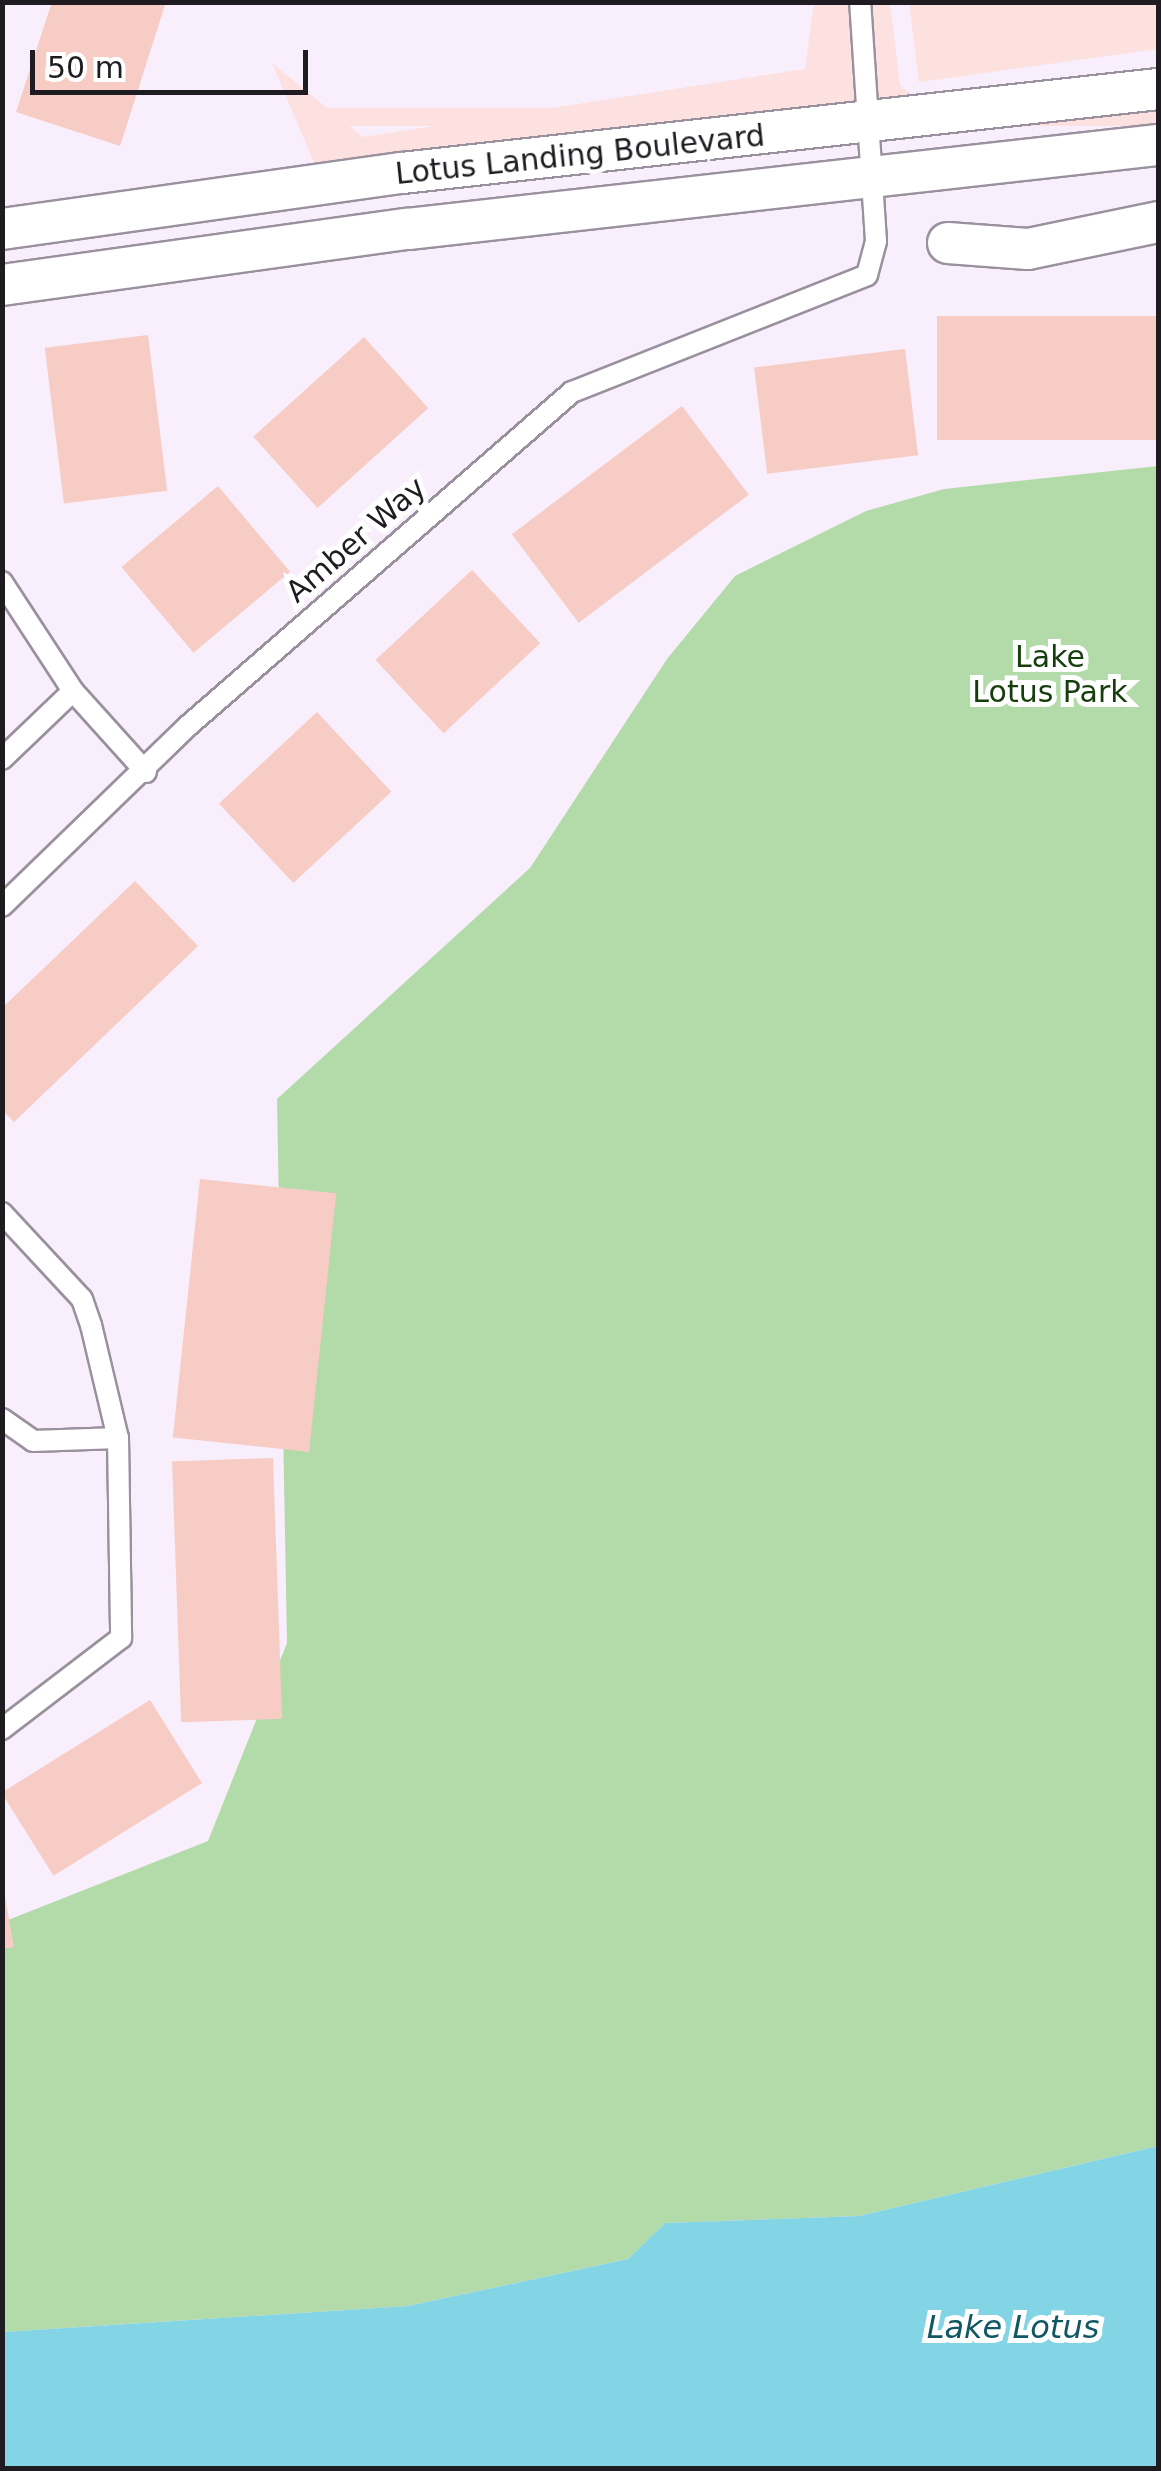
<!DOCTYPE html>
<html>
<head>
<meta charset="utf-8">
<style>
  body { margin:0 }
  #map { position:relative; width:1161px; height:2471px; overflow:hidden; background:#f8eefc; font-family:"DejaVu Sans",sans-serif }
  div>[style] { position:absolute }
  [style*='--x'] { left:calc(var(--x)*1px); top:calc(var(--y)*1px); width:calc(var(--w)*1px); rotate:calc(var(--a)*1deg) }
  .commercial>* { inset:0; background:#fce1e0; transform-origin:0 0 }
  .education>* { inset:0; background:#fce1de }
  .green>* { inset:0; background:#b2dba9 }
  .water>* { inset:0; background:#83d5e6 }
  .building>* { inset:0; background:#f7ccc4; transform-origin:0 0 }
  .roads { filter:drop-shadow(2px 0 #9a909e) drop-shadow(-2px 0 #9a909e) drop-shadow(0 2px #9a909e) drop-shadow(0 -2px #9a909e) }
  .lane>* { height:20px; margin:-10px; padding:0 10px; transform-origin:10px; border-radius:10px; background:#fff }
  .street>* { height:40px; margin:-20px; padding:0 20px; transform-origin:20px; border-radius:20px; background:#fff }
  span { translate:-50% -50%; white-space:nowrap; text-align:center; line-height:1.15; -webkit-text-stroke:10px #fff; paint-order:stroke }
  .street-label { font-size:30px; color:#1f1c21 }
  .park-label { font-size:30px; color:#163e0c }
  .water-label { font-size:32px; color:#125864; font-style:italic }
  .frame { position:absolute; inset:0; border:5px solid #1f1c21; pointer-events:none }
  .scale { position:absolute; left:30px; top:50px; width:278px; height:45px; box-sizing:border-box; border:5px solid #1f1c21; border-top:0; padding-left:12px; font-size:30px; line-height:35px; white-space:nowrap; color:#1f1c21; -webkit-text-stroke:8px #fff; paint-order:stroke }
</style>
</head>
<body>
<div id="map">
  <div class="commercial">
    <i style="clip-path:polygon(814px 3px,890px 3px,900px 85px,917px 99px,315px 165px,272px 63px,363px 137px,805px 69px)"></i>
    <i style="left:1158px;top:108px;width:18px;height:836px;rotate:90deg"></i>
  </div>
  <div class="education">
    <i style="clip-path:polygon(909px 3px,1158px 3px,1158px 49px,919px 82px)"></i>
  </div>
  <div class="green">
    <i style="clip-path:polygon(1158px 466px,1158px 2146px,859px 2216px,665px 2223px,628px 2259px,408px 2306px,3px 2332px,3px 1922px,208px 1841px,287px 1643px,277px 1099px,530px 868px,667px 659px,735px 576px,866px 511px,944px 489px)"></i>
  </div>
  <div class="water">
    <i style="clip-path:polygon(1158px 2146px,1158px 2468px,3px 2468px,3px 2332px,408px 2306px,628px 2259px,665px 2223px,859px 2216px)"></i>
  </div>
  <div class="building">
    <i style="clip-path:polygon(52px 2px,166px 2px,120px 146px,16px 112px)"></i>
    <i style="left:1158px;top:316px;width:124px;height:221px;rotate:90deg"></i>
    <i style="left:148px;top:335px;width:157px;height:104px;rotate:83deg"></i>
    <i style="left:364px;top:337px;width:96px;height:149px;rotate:48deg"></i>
    <i style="left:905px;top:349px;width:107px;height:152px;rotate:83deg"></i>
    <i style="left:682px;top:406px;width:111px;height:213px;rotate:53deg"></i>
    <i style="left:218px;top:486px;width:112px;height:126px;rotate:50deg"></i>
    <i style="left:472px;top:570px;width:100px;height:132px;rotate:47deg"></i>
    <i style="left:317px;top:712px;width:109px;height:134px;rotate:47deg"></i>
    <i style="clip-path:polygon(135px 881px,198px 946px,14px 1122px,2px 1110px,2px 1008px)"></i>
    <i style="left:200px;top:1179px;width:137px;height:260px;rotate:6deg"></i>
    <i style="left:273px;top:1458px;width:261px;height:101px;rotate:88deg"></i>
    <i style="left:150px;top:1700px;width:98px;height:175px;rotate:58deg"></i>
    <i style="clip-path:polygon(2px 1881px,14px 1947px,2px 1949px)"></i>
  </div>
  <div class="roads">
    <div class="lane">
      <i style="--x:2;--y:582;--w:130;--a:56.9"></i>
      <i style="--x:73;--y:691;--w:109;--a:48"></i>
      <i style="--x:2;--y:759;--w:98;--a:-43.8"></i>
      <i style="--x:2;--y:906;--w:260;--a:-44.1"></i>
      <i style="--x:189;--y:725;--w:508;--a:-41.01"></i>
      <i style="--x:572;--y:392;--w:317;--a:-21.6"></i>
      <i style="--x:867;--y:275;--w:35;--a:-75"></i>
      <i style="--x:876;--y:241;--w:240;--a:-93.8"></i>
      <i style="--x:2;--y:1213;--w:117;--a:47.1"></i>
      <i style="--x:82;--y:1299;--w:28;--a:71"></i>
      <i style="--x:91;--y:1325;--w:116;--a:76.6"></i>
      <i style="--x:118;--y:1438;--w:200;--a:89.1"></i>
      <i style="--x:121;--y:1638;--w:150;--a:142.6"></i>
      <i style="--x:2;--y:1419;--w:38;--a:35"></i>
      <i style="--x:33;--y:1441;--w:85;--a:-2"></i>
    </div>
    <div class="street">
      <i style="--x:2;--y:229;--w:404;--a:-8"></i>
      <i style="--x:402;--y:173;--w:761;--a:-6.34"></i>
      <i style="--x:948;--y:243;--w:80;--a:4.3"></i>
      <i style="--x:1028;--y:249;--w:133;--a:-11.7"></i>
      <i style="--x:2;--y:285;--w:410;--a:-7.9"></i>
      <i style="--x:408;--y:229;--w:755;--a:-6.39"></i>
    </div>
  </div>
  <div class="street-label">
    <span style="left:580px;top:155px;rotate:-6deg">Lotus Landing Boulevard</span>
    <span style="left:356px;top:540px;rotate:-41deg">Amber Way</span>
  </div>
  <div class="park-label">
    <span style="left:1050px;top:674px">Lake<br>Lotus Park</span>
  </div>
  <div class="water-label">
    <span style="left:1013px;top:2327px">Lake Lotus</span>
  </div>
  <div class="frame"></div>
  <div class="scale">50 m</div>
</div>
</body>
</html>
